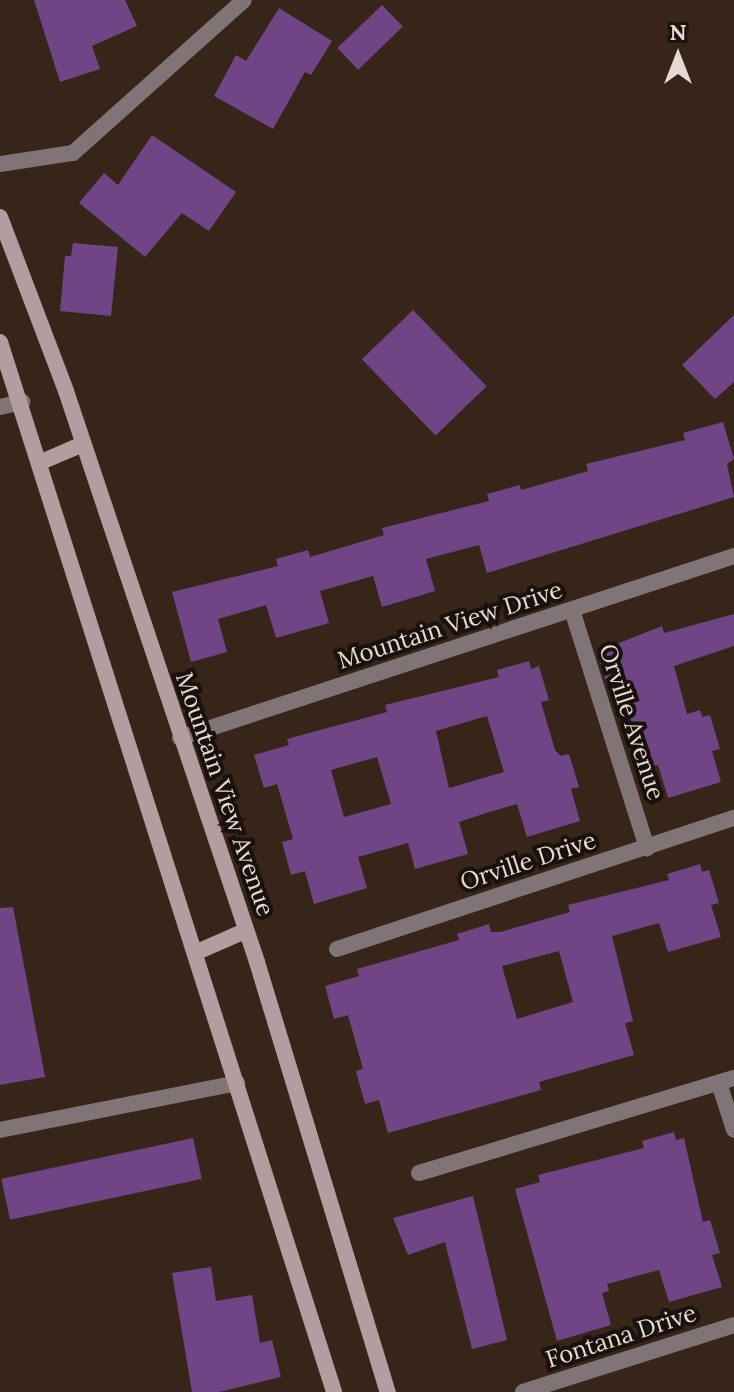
<!DOCTYPE html>
<html>
<head>
<meta charset="utf-8">
<style>
  body { margin:0 }
  #map { position:relative; width:734px; height:1392px; overflow:hidden; background:#382519; font-family:Lora,serif }
  div>[style] { position:absolute }
  [style*='--x'] { left:calc(var(--x)*1px); top:calc(var(--y)*1px); width:calc(var(--w)*1px); rotate:calc(var(--a)*1deg) }
  .building>* { inset:0; background:#6f4586; transform-origin:0 0 }
  .street>* { height:16px; margin:-8px; padding:0 8px; transform-origin:8px; border-radius:8px; background:#817476 }
  .secondary>* { height:16px; margin:-8px; padding:0 8px; transform-origin:8px; border-radius:8px; background:#b29ea1 }
  span { translate:-50% -50%; white-space:nowrap; text-align:center; line-height:1.15; -webkit-text-stroke:8px #19110b; paint-order:stroke }
  .street-label { font-size:24px; color:#e6dad2 }
  .north { position:absolute; left:638px; top:16px; width:80px; height:80px; -webkit-text-stroke:6px #19110b; paint-order:stroke; rotate:0deg; font-size:22px; font-weight:700; line-height:32px; text-align:center; color:#e6dad2 }
  .north::after { content:''; display:block; margin:auto; width:28px; height:36px; background:#e6dad2; clip-path:polygon(50% 0,100% 100%,50% 72%,0 100%) }
</style>
</head>
<body>
<div id="map">
  <div class="building">
    <i style="clip-path:polygon(34px 0,125px 0,137px 26px,92px 46px,100px 69px,60px 82px)"></i>
    <i style="left:382px;top:5px;width:30px;height:62px;rotate:46deg"></i>
    <i style="clip-path:polygon(279px 8px,332px 41px,311px 75px,305px 72px,273px 129px,214px 96px,236px 55px,246px 61px)"></i>
    <i style="clip-path:polygon(152px 135px,236px 192px,209px 231px,182px 213px,145px 257px,79px 203px,104px 173px,118px 185px)"></i>
    <i style="clip-path:polygon(73px 243px,118px 247px,111px 316px,60px 311px,65px 256px,71px 256px)"></i>
    <i style="left:413px;top:310px;width:106px;height:71px;rotate:46deg"></i>
    <i style="clip-path:polygon(734px 315px,734px 382px,715px 399px,682px 365px)"></i>
    <i style="clip-path:polygon(723px 422px,734px 459px,727px 464px,734px 497px,487px 573px,479px 545px,426px 559px,435px 591px,382px 607px,373px 576px,320px 591px,329px 623px,276px 638px,266px 605px,218px 619px,227px 652px,191px 662px,172px 592px,278px 566px,276px 559px,308px 550px,310px 557px,384px 535px,382px 528px,489px 501px,487px 494px,520px 485px,521px 490px,588px 471px,586px 464px,685px 440px,683px 433px)"></i>
    <i style="clip-path:polygon(734px 614px,734px 646px,674px 666px,687px 714px,700px 710px,702px 717px,710px 715px,720px 749px,712px 751px,721px 782px,668px 798px,658px 765px,645px 769px,620px 681px,607px 685px,597px 652px,662px 626px,664px 633px)"></i>
    <i style="clip-path:polygon(evenodd,529px 661px,531px 669px,539px 666px,549px 700px,541px 702px,555px 750px,561px 756px,569px 754px,579px 787px,571px 789px,580px 821px,527px 837px,517px 804px,486px 813px,459px 822px,468px 854px,415px 869px,408px 843px,358px 857px,367px 888px,314px 904px,305px 871px,291px 875px,282px 842px,293px 839px,277px 784px,264px 788px,254px 755px,289px 745px,287px 739px,387px 712px,385px 705px,499px 677px,497px 670px,529px 661px,487px 716px,504px 772px,449px 788px,436px 731px,487px 716px,529px 661px,377px 757px,391px 804px,344px 817px,331px 770px,377px 757px)"></i>
    <i style="clip-path:polygon(evenodd,700px 864px,702px 872px,709px 870px,719px 903px,711px 905px,721px 937px,668px 952px,659px 923px,612px 936px,633px 1021px,625px 1023px,634px 1055px,539px 1082px,541px 1090px,388px 1133px,379px 1100px,365px 1104px,356px 1071px,363px 1069px,348px 1015px,334px 1019px,325px 986px,359px 976px,357px 969px,459px 940px,457px 934px,489px 924px,491px 932px,500px 932px,570px 912px,568px 905px,669px 880px,667px 874px,700px 864px,559px 951px,573px 1002px,517px 1019px,502px 966px,559px 951px)"></i>
    <i style="clip-path:polygon(13px 907px,45px 1077px,0 1085px,0 908px)"></i>
    <i style="clip-path:polygon(674px 1132px,676px 1140px,684px 1138px,703px 1222px,710px 1220px,720px 1253px,712px 1255px,722px 1287px,669px 1302px,659px 1270px,607px 1284px,609px 1291px,602px 1293px,611px 1325px,557px 1341px,515px 1189px,540px 1182px,538px 1175px,644px 1148px,642px 1141px)"></i>
    <i style="left:193px;top:1138px;width:42px;height:196px;rotate:78deg"></i>
    <i style="clip-path:polygon(473px 1196px,507px 1340px,472px 1349px,445px 1242px,408px 1255px,393px 1218px)"></i>
    <i style="clip-path:polygon(211px 1267px,216px 1301px,252px 1295px,260px 1343px,272px 1340px,281px 1377px,219px 1392px,192px 1392px,172px 1273px)"></i>
  </div>
  <div class="street">
    <i style="--x:0;--y:164;--w:74;--a:-8.6"></i>
    <i style="--x:73;--y:153;--w:229;--a:-41.8"></i>
    <i style="--x:0;--y:407;--w:23;--a:-13"></i>
    <i style="--x:572;--y:610;--w:250;--a:72.5"></i>
    <i style="--x:180;--y:738;--w:583;--a:-18.19"></i>
    <i style="--x:337;--y:949;--w:418;--a:-18.3"></i>
    <i style="--x:719;--y:1083;--w:49;--a:72.3"></i>
    <i style="--x:0;--y:1130;--w:242;--a:-11.2"></i>
    <i style="--x:419;--y:1173;--w:329;--a:-16.8"></i>
    <i style="--x:523;--y:1392;--w:221;--a:-17.6"></i>
  </div>
  <div class="secondary">
    <i style="--x:0;--y:217;--w:186;--a:69.2"></i>
    <i style="--x:66;--y:391;--w:602;--a:71.5"></i>
    <i style="--x:257;--y:962;--w:450;--a:73.1"></i>
    <i style="--x:0;--y:342;--w:1102;--a:72.35"></i>
    <i style="--x:41;--y:462;--w:46;--a:-23.2"></i>
    <i style="--x:197;--y:952;--w:52;--a:-23.6"></i>
  </div>
  <div class="street-label">
    <span style="left:450px;top:625px;rotate:-18deg">Mountain View Drive</span>
    <span style="left:632px;top:722px;rotate:72deg">Orville Avenue</span>
    <span style="left:225px;top:794px;rotate:71deg">Mountain View Avenue</span>
    <span style="left:528px;top:861px;rotate:-18deg">Orville Drive</span>
    <span style="left:621px;top:1336px;rotate:-18deg">Fontana Drive</span>
  </div>
  <div class="north">N</div>
</div>
</body>
</html>
